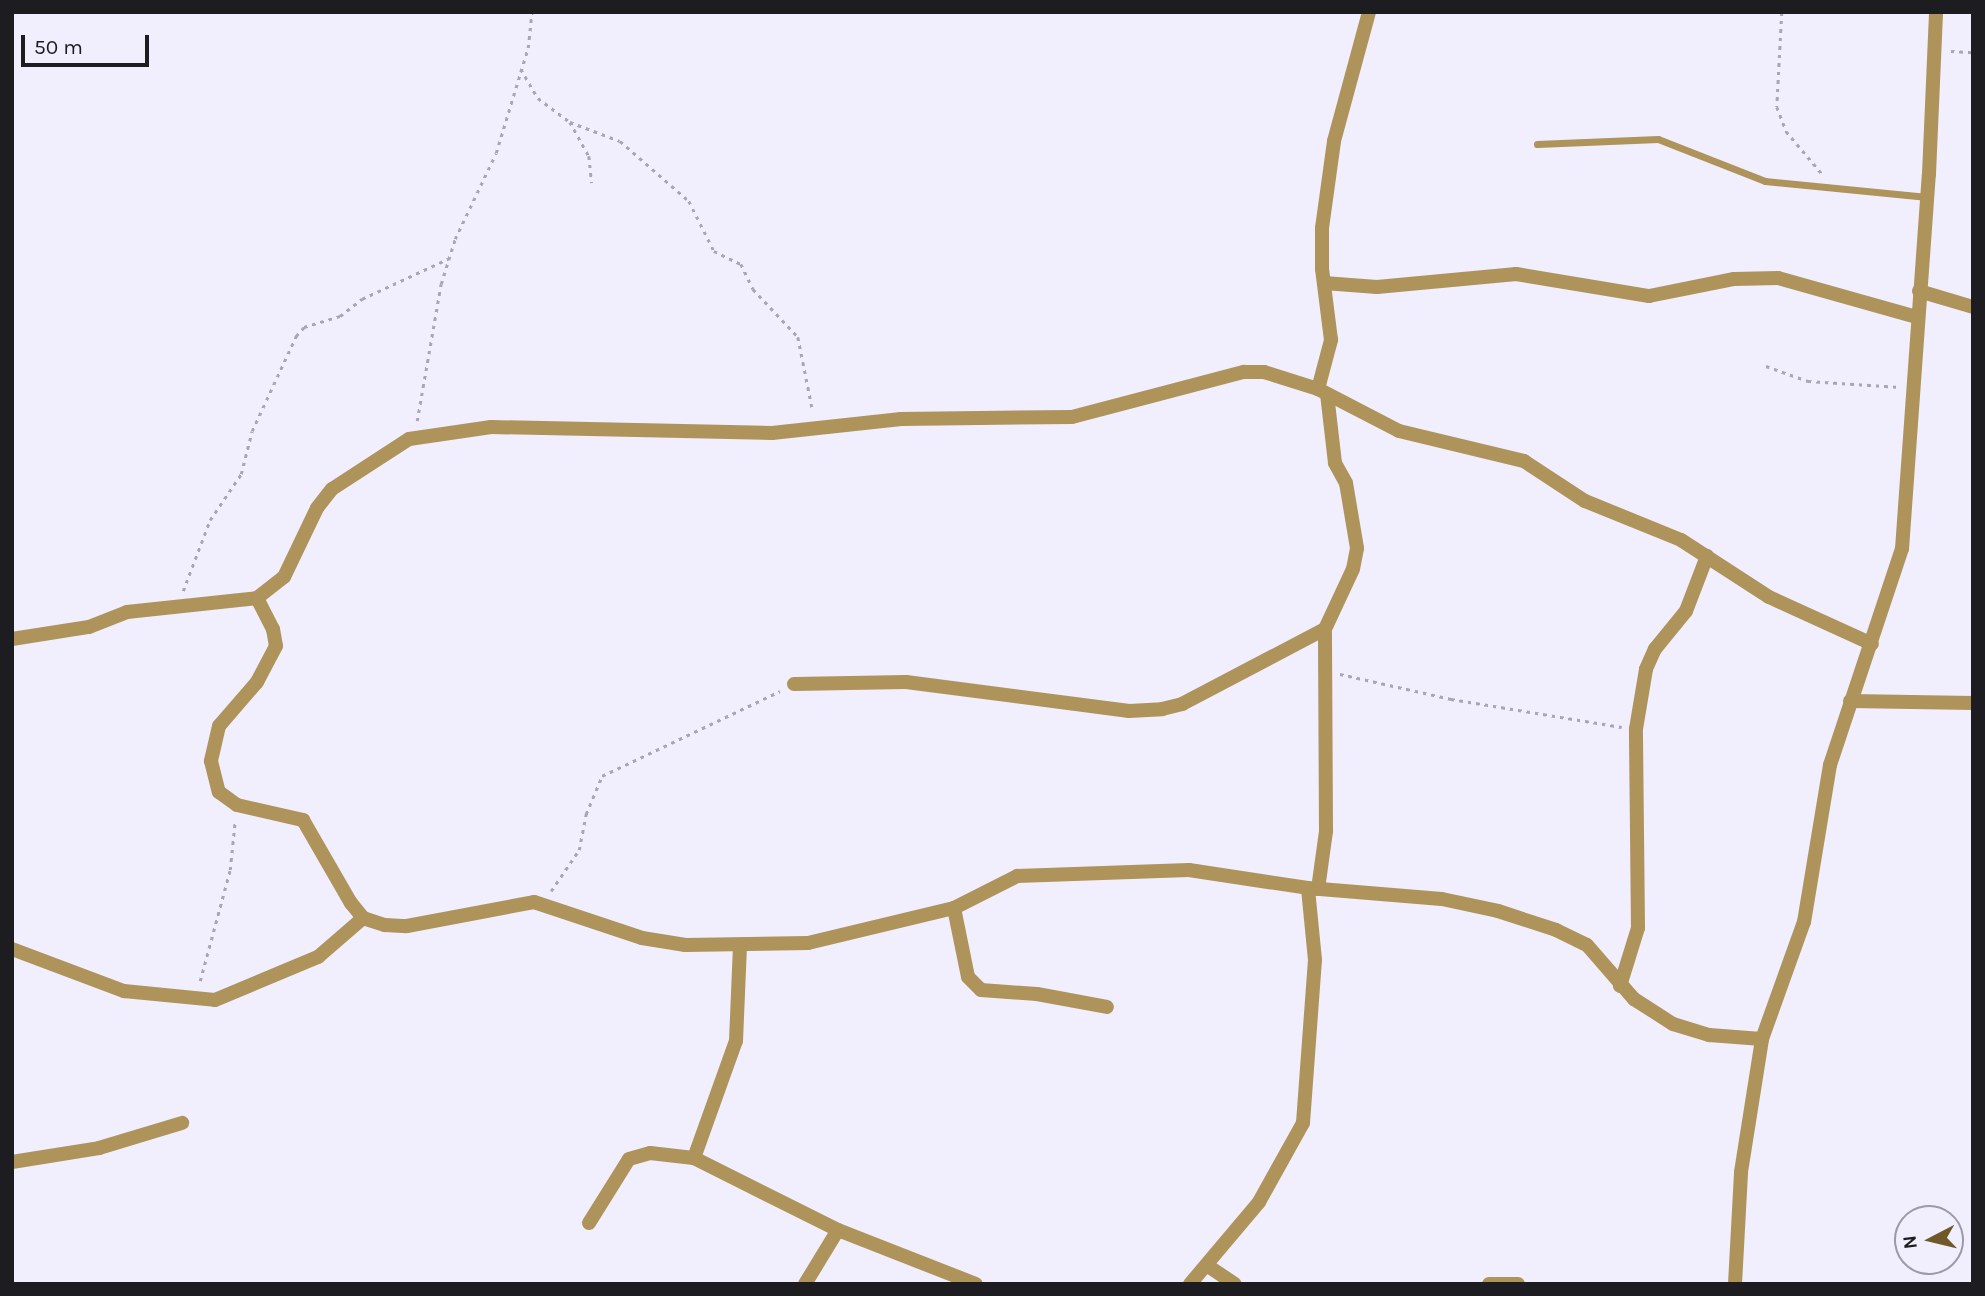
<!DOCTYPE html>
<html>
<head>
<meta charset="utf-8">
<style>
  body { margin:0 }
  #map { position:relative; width:1985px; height:1296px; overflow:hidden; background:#f1eefd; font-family:Karla,sans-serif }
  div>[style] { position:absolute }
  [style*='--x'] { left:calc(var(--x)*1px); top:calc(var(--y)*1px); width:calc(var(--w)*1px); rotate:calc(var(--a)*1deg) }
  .path>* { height:2.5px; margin-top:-1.25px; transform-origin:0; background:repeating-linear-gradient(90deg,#a9a6b2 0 3.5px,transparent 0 8.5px) }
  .service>* { height:7px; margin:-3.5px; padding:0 3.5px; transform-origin:3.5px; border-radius:3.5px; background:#ae935b }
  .minor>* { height:14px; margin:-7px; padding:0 7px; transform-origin:7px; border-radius:7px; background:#ae935b }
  span { translate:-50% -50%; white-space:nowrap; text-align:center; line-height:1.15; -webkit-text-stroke:7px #f1eefd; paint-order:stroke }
  .frame { position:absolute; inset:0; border:14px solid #1d1c21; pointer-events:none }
  .north { position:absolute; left:1894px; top:1205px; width:70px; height:70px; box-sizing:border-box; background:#f1eefd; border:2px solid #9c9aa5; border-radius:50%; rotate:263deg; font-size:19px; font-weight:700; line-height:28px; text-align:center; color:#1d1c21 }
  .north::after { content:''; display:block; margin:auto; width:24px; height:32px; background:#705929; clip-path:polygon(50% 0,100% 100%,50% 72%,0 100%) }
  .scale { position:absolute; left:21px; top:35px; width:128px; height:32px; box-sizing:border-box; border:4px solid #1d1c21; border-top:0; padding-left:9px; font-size:21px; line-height:24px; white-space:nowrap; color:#1d1c21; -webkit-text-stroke:5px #f1eefd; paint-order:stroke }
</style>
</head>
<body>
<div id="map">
  <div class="path">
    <i style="--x:1782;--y:12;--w:95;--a:93"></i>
    <i style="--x:1777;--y:107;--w:26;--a:69"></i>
    <i style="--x:1786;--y:131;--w:57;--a:49.9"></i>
    <i style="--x:1951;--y:51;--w:22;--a:3"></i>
    <i style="--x:521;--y:69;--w:34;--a:60"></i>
    <i style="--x:538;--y:98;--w:40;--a:37"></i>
    <i style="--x:570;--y:122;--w:39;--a:61"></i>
    <i style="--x:589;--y:156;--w:27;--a:84"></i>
    <i style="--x:570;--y:122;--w:53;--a:20.8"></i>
    <i style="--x:620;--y:141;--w:91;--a:41"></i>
    <i style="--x:689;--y:201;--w:56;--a:63.4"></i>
    <i style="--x:714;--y:251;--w:30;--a:26"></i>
    <i style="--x:741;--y:264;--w:28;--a:64"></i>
    <i style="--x:753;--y:289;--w:66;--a:46.8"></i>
    <i style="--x:798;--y:337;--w:76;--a:78.7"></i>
    <i style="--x:1766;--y:366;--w:45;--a:19.7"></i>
    <i style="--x:1808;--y:381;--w:92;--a:3.7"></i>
    <i style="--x:417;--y:421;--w:139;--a:-80.1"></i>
    <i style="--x:441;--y:284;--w:47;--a:-72.7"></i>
    <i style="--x:455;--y:239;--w:95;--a:-64.5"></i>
    <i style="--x:496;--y:153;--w:110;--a:-73.1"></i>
    <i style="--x:528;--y:48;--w:36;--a:-84"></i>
    <i style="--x:183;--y:591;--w:76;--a:-69.2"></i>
    <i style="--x:210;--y:520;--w:55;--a:-56"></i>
    <i style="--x:241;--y:474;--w:44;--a:-75.7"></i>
    <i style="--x:252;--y:431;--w:105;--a:-65.1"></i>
    <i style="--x:296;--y:336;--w:12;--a:-48"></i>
    <i style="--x:304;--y:327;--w:38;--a:-17"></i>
    <i style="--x:340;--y:316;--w:28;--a:-38"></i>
    <i style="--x:362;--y:299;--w:97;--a:-25"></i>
    <i style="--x:1340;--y:674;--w:114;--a:12.7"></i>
    <i style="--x:1451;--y:699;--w:173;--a:9.3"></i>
    <i style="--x:551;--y:891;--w:50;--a:-55.7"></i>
    <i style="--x:579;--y:850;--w:37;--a:-79"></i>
    <i style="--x:586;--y:814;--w:41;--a:-67.2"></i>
    <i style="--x:602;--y:776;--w:197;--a:-25.5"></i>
    <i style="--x:200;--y:981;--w:115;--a:-74.9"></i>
    <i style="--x:230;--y:870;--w:49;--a:-84.2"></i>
  </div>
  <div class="service">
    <i style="--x:1537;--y:144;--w:121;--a:-2.4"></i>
    <i style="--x:1658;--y:139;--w:115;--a:21.4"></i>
    <i style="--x:1765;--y:181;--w:163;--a:5.6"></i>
  </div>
  <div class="minor">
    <i style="--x:1324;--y:283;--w:53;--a:4.3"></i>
    <i style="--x:1377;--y:287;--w:140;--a:-5.3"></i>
    <i style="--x:1516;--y:274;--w:135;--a:9.4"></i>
    <i style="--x:1649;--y:296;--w:87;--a:-11.3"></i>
    <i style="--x:1734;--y:279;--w:44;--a:-1.3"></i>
    <i style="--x:1778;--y:278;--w:144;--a:15.7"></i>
    <i style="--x:1919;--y:291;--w:56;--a:16.5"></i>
    <i style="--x:1318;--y:389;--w:51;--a:-75.1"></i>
    <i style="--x:1331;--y:340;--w:72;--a:-97.2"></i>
    <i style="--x:1322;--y:269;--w:41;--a:-90"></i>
    <i style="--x:1322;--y:228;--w:88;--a:-82.1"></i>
    <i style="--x:1334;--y:141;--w:134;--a:-74.8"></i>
    <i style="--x:257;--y:598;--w:35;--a:63"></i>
    <i style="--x:273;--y:629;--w:17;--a:80"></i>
    <i style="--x:276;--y:646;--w:41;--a:117.8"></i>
    <i style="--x:257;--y:682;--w:58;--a:130.8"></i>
    <i style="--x:219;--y:726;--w:36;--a:103"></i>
    <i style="--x:211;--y:761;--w:32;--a:76"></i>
    <i style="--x:219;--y:792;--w:22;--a:36"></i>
    <i style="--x:237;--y:805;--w:68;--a:12.8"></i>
    <i style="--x:303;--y:820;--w:96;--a:60"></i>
    <i style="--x:351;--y:903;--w:19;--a:51"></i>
    <i style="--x:363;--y:918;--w:23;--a:18"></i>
    <i style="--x:385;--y:925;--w:22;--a:3"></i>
    <i style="--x:407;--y:926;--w:129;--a:-10.7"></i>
    <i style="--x:534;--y:902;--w:114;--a:18.4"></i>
    <i style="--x:642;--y:938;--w:44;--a:9.2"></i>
    <i style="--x:685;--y:945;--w:123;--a:-0.9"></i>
    <i style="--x:808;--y:943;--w:150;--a:-13.5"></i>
    <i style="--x:954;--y:908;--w:71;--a:-26.9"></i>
    <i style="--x:1017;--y:876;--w:172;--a:-2"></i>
    <i style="--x:1189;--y:870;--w:120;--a:8.6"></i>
    <i style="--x:1308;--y:888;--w:134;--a:4.7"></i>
    <i style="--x:1442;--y:899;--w:57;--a:12.1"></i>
    <i style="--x:1498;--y:911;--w:61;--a:18.1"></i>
    <i style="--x:1556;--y:930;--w:34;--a:26"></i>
    <i style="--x:1587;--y:945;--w:72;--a:49"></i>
    <i style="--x:1634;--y:999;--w:46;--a:32.7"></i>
    <i style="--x:1673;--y:1024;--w:38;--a:17"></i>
    <i style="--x:1709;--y:1035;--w:53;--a:4.3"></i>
    <i style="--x:12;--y:639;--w:78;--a:-8.9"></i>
    <i style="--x:89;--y:627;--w:41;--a:-21.5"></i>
    <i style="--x:127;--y:612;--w:131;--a:-6.1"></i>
    <i style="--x:257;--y:598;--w:34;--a:-38"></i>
    <i style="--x:284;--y:577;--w:76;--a:-64.4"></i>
    <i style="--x:317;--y:508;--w:24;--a:-52"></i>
    <i style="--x:332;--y:489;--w:92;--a:-33"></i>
    <i style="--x:409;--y:439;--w:83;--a:-8.3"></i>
    <i style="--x:491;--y:427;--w:281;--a:1.2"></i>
    <i style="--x:772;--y:433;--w:130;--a:-6.2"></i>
    <i style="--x:901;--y:419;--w:171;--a:-0.7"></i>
    <i style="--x:1072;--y:417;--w:178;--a:-14.7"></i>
    <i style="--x:1244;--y:372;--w:20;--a:0"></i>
    <i style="--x:1264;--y:372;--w:57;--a:17.5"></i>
    <i style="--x:1318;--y:389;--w:91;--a:27.4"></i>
    <i style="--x:1399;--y:431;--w:129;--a:13.5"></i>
    <i style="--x:1524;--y:461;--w:73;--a:33.3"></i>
    <i style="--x:1585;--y:501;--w:104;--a:22.1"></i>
    <i style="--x:1681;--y:540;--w:105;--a:32.9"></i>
    <i style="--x:1769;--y:597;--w:113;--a:24.5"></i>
    <i style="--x:794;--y:684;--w:112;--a:-1"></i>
    <i style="--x:906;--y:682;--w:225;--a:7.4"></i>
    <i style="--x:1129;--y:711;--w:33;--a:-3"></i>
    <i style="--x:1162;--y:709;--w:21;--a:-14"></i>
    <i style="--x:1182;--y:704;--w:161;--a:-27.7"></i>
    <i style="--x:1850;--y:701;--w:123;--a:0.9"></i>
    <i style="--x:1318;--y:889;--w:59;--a:-82.1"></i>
    <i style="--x:1326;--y:831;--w:202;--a:-90.3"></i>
    <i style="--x:1325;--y:629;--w:66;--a:-65"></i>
    <i style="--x:1353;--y:569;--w:21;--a:-79"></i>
    <i style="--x:1357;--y:548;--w:66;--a:-99.6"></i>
    <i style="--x:1346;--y:483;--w:23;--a:-119"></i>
    <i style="--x:1335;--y:463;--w:69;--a:-96.6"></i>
    <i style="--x:954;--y:908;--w:70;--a:78.5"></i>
    <i style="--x:968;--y:977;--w:18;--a:45"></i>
    <i style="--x:981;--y:990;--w:56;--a:4.1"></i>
    <i style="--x:1037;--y:994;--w:71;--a:10.5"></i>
    <i style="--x:12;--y:949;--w:120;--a:20.6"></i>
    <i style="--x:124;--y:991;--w:91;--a:5.6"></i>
    <i style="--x:215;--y:1000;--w:112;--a:-22.7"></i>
    <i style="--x:318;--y:957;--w:60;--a:-40.9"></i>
    <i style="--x:1620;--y:986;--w:61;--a:-72.8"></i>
    <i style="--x:1638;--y:928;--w:199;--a:-90.6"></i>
    <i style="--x:1636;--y:729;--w:61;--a:-80.5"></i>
    <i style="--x:1646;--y:669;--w:22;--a:-66"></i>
    <i style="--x:1655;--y:649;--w:49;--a:-50.8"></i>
    <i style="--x:1686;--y:611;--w:59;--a:-69.1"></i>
    <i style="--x:694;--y:1158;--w:124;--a:-70.3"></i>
    <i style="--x:736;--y:1041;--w:94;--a:-87.6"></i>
    <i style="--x:12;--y:1162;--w:88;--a:-9.1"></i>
    <i style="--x:99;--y:1148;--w:87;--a:-16.8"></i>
    <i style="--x:589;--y:1223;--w:75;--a:-58"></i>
    <i style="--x:629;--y:1159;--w:22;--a:-16"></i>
    <i style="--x:650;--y:1153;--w:44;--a:6.5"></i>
    <i style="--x:694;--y:1158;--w:161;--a:26.6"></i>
    <i style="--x:838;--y:1230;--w:148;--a:21.4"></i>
    <i style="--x:1208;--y:1266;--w:32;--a:34"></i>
    <i style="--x:805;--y:1284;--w:63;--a:-58.6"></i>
    <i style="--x:1190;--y:1284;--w:107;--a:-49.9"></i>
    <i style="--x:1259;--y:1202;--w:90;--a:-60.9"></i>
    <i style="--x:1303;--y:1123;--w:163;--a:-85.8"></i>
    <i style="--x:1315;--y:960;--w:72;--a:-95.6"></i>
    <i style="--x:1489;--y:1284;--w:29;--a:0"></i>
    <i style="--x:1735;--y:1284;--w:112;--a:-86.9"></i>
    <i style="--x:1741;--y:1172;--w:135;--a:-81"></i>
    <i style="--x:1762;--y:1039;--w:124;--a:-70.3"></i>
    <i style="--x:1804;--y:922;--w:159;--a:-80.6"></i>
    <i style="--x:1830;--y:765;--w:228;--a:-71.6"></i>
    <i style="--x:1902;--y:549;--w:376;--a:-85.9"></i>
    <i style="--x:1929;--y:174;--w:162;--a:-87.5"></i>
  </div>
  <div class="frame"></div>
  <div class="north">N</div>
  <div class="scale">50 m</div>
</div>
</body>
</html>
